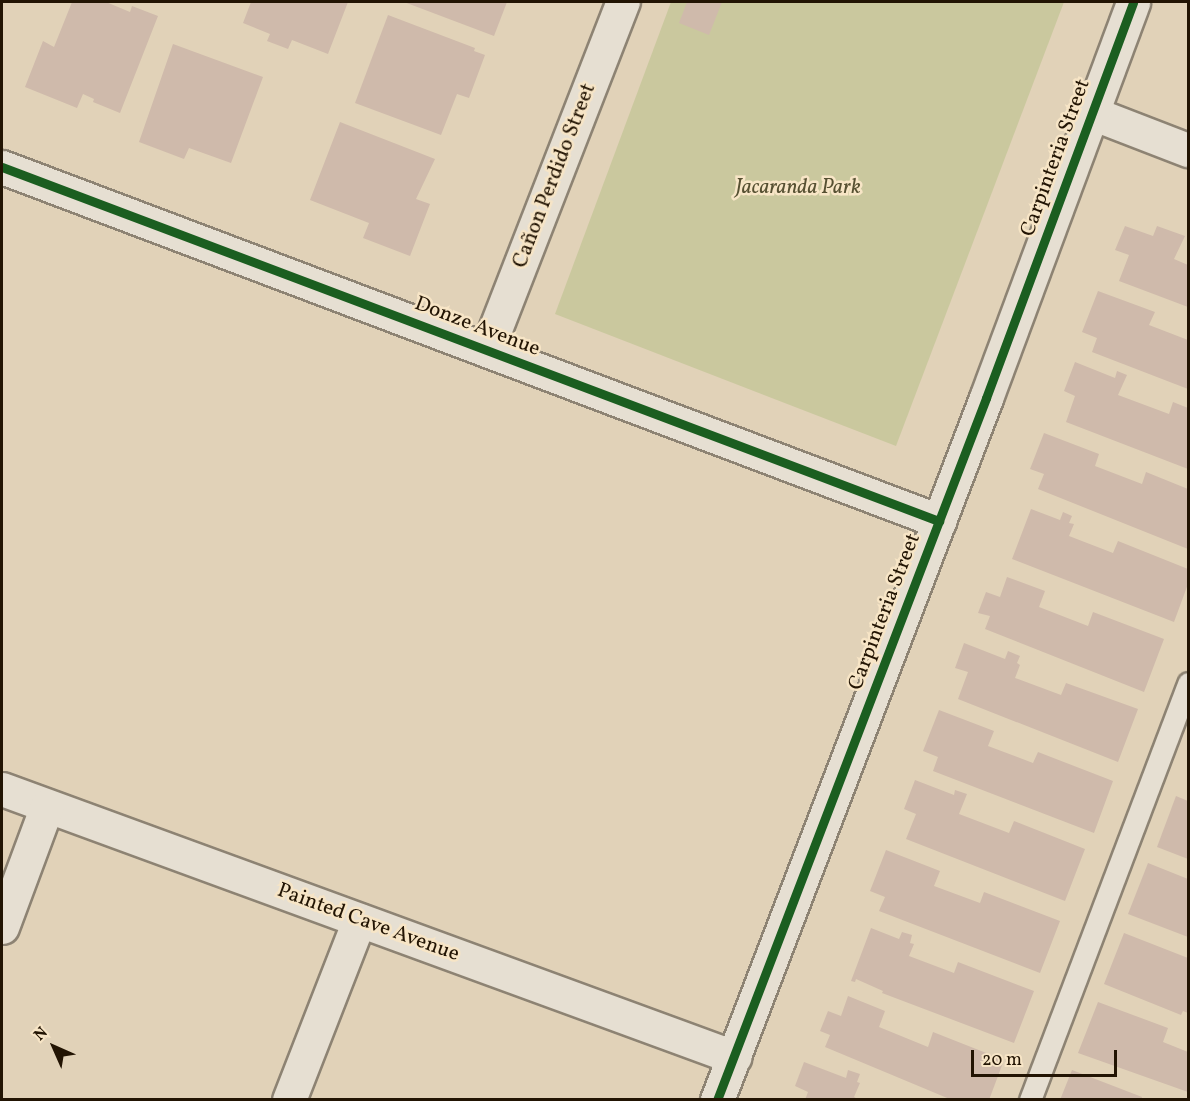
<!DOCTYPE html>
<html>
<head>
<meta charset="utf-8">
<style>
  body { margin:0 }
  #map { position:relative; width:1190px; height:1101px; overflow:hidden; background:#e1d2b8; font-family:Vollkorn,serif }
  div>[style] { position:absolute }
  [style*='--x'] { left:calc(var(--x)*1px); top:calc(var(--y)*1px); width:calc(var(--w)*1px); rotate:calc(var(--a)*1deg) }
  .green>* { inset:0; background:#cac89e }
  .building>* { inset:0; background:#cfbaab }
  .roads { filter:drop-shadow(2px 0 #8d8373) drop-shadow(-2px 0 #8d8373) drop-shadow(0 2px #8d8373) drop-shadow(0 -2px #8d8373) }
  .service>* { height:21px; margin:-10.5px; padding:0 10.5px; transform-origin:10.5px; border-radius:10.5px; background:#e6dfd2 }
  .minor>* { height:33px; margin:-16.5px; padding:0 16.5px; transform-origin:16.5px; border-radius:16.5px; background:#e6dfd2 }
  .cycleway>* { height:9px; margin:-4.5px; padding:0 4.5px; transform-origin:4.5px; border-radius:4.5px; background:#1b5e20 }
  span { translate:-50% -50%; white-space:nowrap; text-align:center; line-height:1.15; -webkit-text-stroke:5px #f7e5c6; paint-order:stroke }
  .street-label { font-size:21px; color:#221403 }
  .park-label { font-size:21px; color:#565032; font-style:italic }
  .frame { position:absolute; inset:0; border:3px solid #221403; pointer-events:none }
  .north { position:absolute; left:24px; top:1017px; width:60px; height:60px; -webkit-text-stroke:4px #f7e5c6; paint-order:stroke; rotate:315deg; font-size:16px; font-weight:700; line-height:24px; text-align:center; color:#221403 }
  .north::after { content:''; display:block; margin:auto; width:21px; height:27px; background:#221403; clip-path:polygon(50% 0,100% 100%,50% 72%,0 100%) }
  .scale { position:absolute; left:971px; top:1050px; width:146px; height:27px; box-sizing:border-box; border:3px solid #221403; border-top:0; padding-left:8px; font-size:18px; line-height:21px; white-space:nowrap; color:#221403; -webkit-text-stroke:4px #f7e5c6; paint-order:stroke }
</style>
</head>
<body>
<div id="map">
  <div class="green">
    <i style="clip-path:polygon(671px 2px,1064px 2px,896px 446px,555px 314px)"></i>
  </div>
  <div class="building">
    <i style="clip-path:polygon(72px 2px,106px 2px,130px 12px,132px 6px,158px 16px,120px 113px,93px 102px,94px 99px,83px 94px,77px 108px,25px 87px,43px 41px,54px 47px)"></i>
    <i style="clip-path:polygon(251px 2px,348px 2px,328px 54px,292px 40px,288px 49px,267px 41px,270px 34px,243px 23px)"></i>
    <i style="clip-path:polygon(404px 2px,507px 2px,494px 36px)"></i>
    <i style="clip-path:polygon(687px 2px,722px 2px,709px 35px,679px 23px)"></i>
    <i style="clip-path:polygon(388px 15px,475px 48px,474px 51px,485px 55px,469px 98px,457px 94px,441px 135px,355px 103px)"></i>
    <i style="clip-path:polygon(173px 44px,263px 77px,231px 163px,189px 148px,184px 159px,139px 142px)"></i>
    <i style="clip-path:polygon(340px 122px,435px 159px,416px 199px,430px 204px,410px 256px,363px 238px,369px 223px,310px 200px)"></i>
    <i style="clip-path:polygon(1125px 226px,1153px 236px,1157px 226px,1185px 236px,1174px 259px,1188px 265px,1188px 307px,1119px 281px,1129px 255px,1115px 250px)"></i>
    <i style="clip-path:polygon(1098px 291px,1155px 312px,1149px 325px,1188px 340px,1188px 389px,1092px 352px,1097px 338px,1082px 332px)"></i>
    <i style="clip-path:polygon(1075px 362px,1115px 378px,1117px 371px,1127px 375px,1118px 395px,1169px 414px,1173px 402px,1188px 408px,1188px 469px,1066px 422px,1075px 396px,1064px 391px)"></i>
    <i style="clip-path:polygon(1044px 433px,1099px 454px,1095px 466px,1142px 484px,1146px 472px,1188px 489px,1188px 549px,1038px 489px,1044px 474px,1030px 469px)"></i>
    <i style="clip-path:polygon(1031px 509px,1060px 520px,1063px 512px,1072px 516px,1069px 523px,1074px 524px,1069px 536px,1113px 553px,1118px 541px,1188px 569px,1188px 584px,1174px 622px,1012px 559px)"></i>
    <i style="clip-path:polygon(1007px 577px,1045px 591px,1039px 607px,1088px 626px,1093px 612px,1164px 639px,1144px 692px,985px 629px,990px 616px,978px 613px,986px 592px,1000px 597px)"></i>
    <i style="clip-path:polygon(964px 643px,1005px 659px,1008px 651px,1020px 656px,1017px 663px,1020px 665px,1015px 678px,1061px 695px,1066px 683px,1138px 709px,1118px 762px,958px 699px,968px 672px,955px 668px)"></i>
    <i style="clip-path:polygon(939px 710px,994px 731px,988px 746px,1033px 763px,1038px 752px,1113px 781px,1094px 833px,933px 771px,938px 757px,923px 751px)"></i>
    <i style="clip-path:polygon(915px 780px,954px 795px,955px 790px,967px 794px,959px 814px,1009px 833px,1014px 821px,1085px 849px,1065px 901px,906px 839px,916px 814px,904px 809px)"></i>
    <i style="clip-path:polygon(1176px 796px,1188px 801px,1188px 859px,1157px 847px)"></i>
    <i style="clip-path:polygon(886px 850px,940px 871px,934px 886px,980px 903px,984px 892px,1060px 921px,1040px 973px,879px 911px,885px 897px,870px 891px)"></i>
    <i style="clip-path:polygon(1148px 863px,1188px 879px,1188px 937px,1128px 914px)"></i>
    <i style="clip-path:polygon(871px 928px,899px 939px,902px 932px,912px 935px,910px 943px,914px 944px,909px 956px,954px 973px,958px 962px,1034px 991px,1014px 1043px,882px 993px,883px 991px,856px 979px,855px 982px,851px 981px)"></i>
    <i style="clip-path:polygon(1124px 933px,1188px 958px,1188px 1013px,1183px 1011px,1181px 1015px,1104px 984px)"></i>
    <i style="clip-path:polygon(848px 996px,885px 1011px,879px 1027px,928px 1047px,933px 1032px,1004px 1060px,989px 1100px,952px 1100px,825px 1047px,830px 1035px,820px 1031px,828px 1011px,841px 1016px)"></i>
    <i style="clip-path:polygon(1098px 1002px,1168px 1028px,1163px 1042px,1188px 1052px,1188px 1092px,1078px 1053px)"></i>
    <i style="clip-path:polygon(804px 1062px,846px 1078px,848px 1070px,860px 1074px,857px 1082px,860px 1083px,854px 1097px,859px 1100px,805px 1100px,808px 1092px,795px 1086px)"></i>
    <i style="clip-path:polygon(1072px 1070px,1142px 1097px,1141px 1100px,1060px 1100px)"></i>
  </div>
  <div class="roads">
    <div class="service">
      <i style="--x:1030;--y:1100;--w:446;--a:-69.2"></i>
    </div>
    <div class="minor">
      <i style="--x:1092;--y:113;--w:103;--a:21.1"></i>
      <i style="--x:2;--y:167;--w:1002;--a:20.7"></i>
      <i style="--x:487;--y:350;--w:374;--a:-68.7"></i>
      <i style="--x:2;--y:789;--w:780;--a:20.11"></i>
      <i style="--x:2;--y:927;--w:129;--a:-69.6"></i>
      <i style="--x:289;--y:1100;--w:193;--a:-68.7"></i>
      <i style="--x:717;--y:1100;--w:752;--a:-69.03"></i>
      <i style="--x:986;--y:398;--w:422;--a:-69.6"></i>
    </div>
  </div>
  <div class="cycleway">
    <i style="--x:2;--y:167;--w:1002;--a:20.7"></i>
    <i style="--x:717;--y:1100;--w:752;--a:-69.03"></i>
    <i style="--x:986;--y:398;--w:422;--a:-69.6"></i>
  </div>
  <div class="street-label">
    <span style="left:1056px;top:158px;rotate:-70deg">Carpinteria Street</span>
    <span style="left:555px;top:176px;rotate:-69deg">Cañon Perdido Street</span>
    <span style="left:477px;top:327px;rotate:21deg">Donze Avenue</span>
    <span style="left:885px;top:612px;rotate:-69deg">Carpinteria Street</span>
    <span style="left:368px;top:923px;rotate:20deg">Painted Cave Avenue</span>
  </div>
  <div class="park-label">
    <span style="left:798px;top:188px">Jacaranda Park</span>
  </div>
  <div class="frame"></div>
  <div class="north">N</div>
  <div class="scale">20 m</div>
</div>
</body>
</html>
